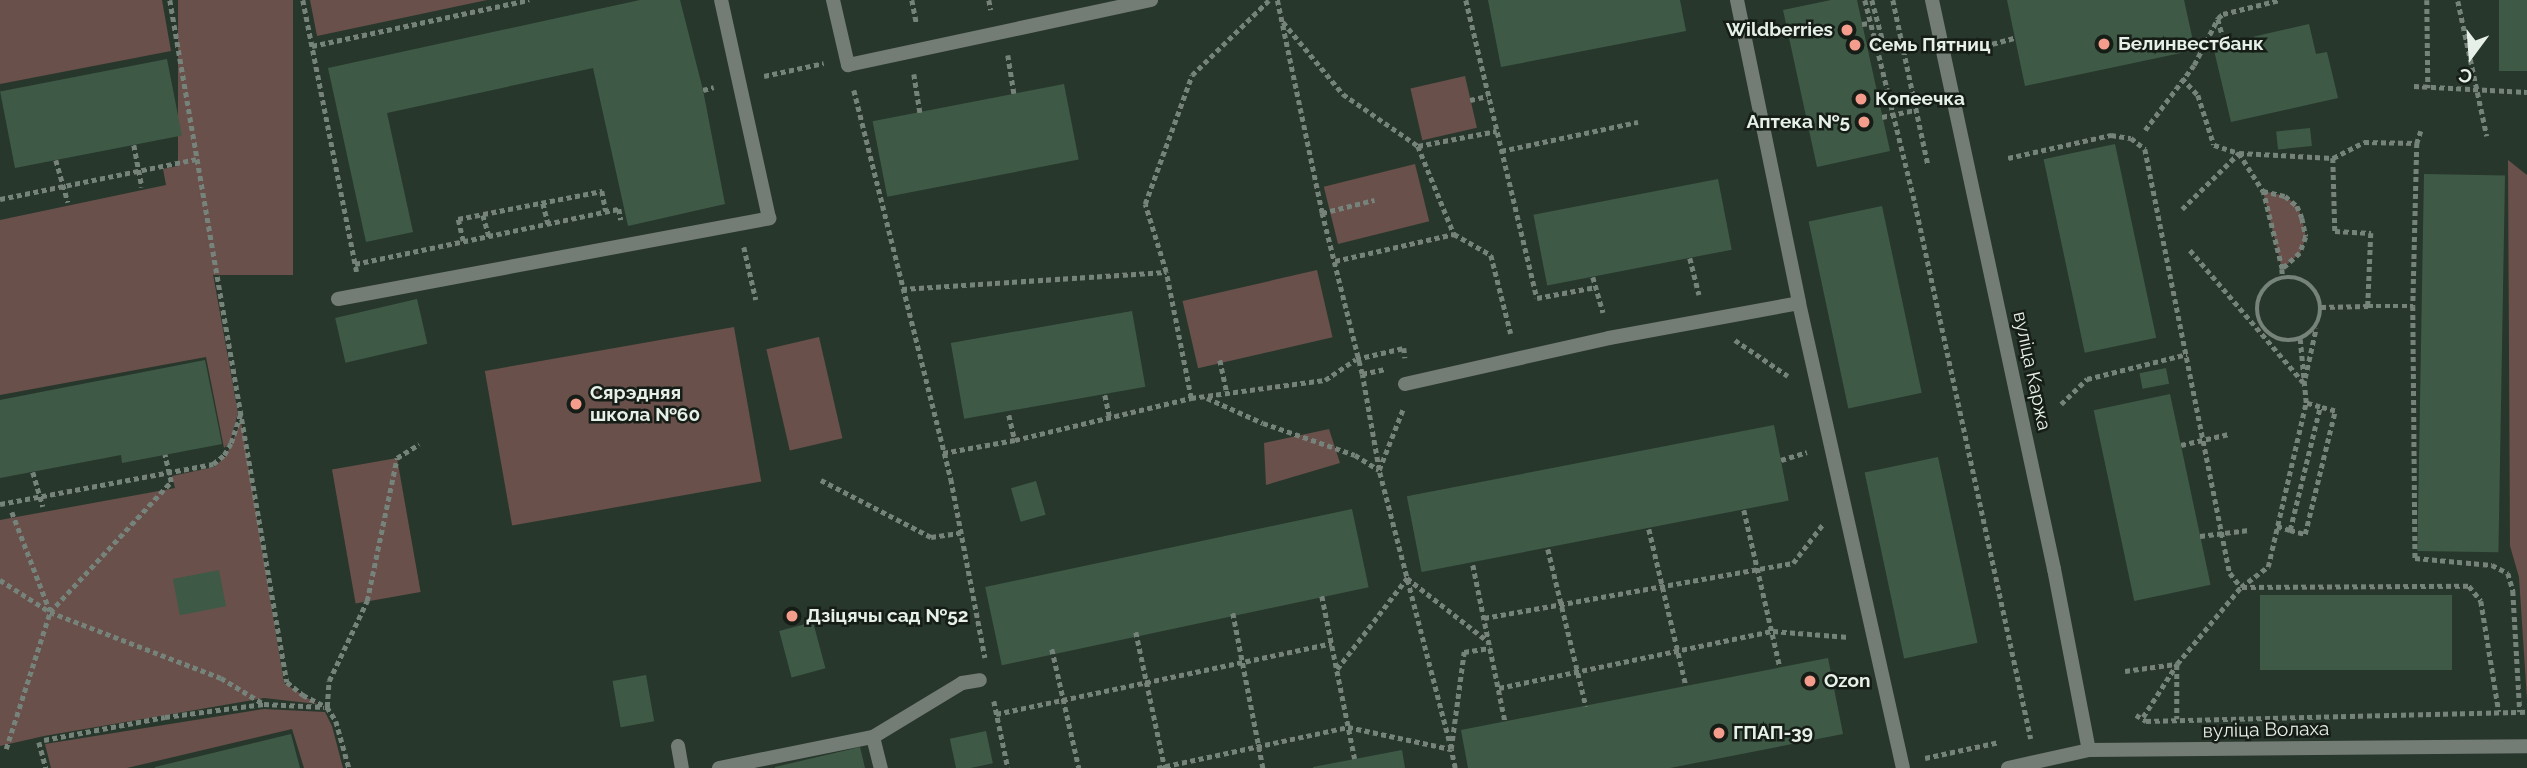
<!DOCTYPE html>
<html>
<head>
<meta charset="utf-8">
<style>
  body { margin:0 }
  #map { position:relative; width:2527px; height:768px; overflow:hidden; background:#28372c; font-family:Raleway,sans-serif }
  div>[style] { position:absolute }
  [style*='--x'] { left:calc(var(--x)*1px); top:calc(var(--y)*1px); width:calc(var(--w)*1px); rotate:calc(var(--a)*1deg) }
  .green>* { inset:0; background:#69504b; transform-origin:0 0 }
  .building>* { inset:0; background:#3e5a46; transform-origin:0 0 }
  .path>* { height:4.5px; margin-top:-2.25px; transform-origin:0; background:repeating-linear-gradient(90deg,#76837a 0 5px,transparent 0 8.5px) }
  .path>.ring { margin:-2.25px; padding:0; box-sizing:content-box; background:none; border:4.5px solid #76837a; border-radius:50% }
  .service>* { height:14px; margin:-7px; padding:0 7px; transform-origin:7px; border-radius:7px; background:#747c76 }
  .minor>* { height:14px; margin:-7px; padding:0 7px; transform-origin:7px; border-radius:7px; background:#747c76 }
  .dots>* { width:19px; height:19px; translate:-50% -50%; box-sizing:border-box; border:4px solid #161d17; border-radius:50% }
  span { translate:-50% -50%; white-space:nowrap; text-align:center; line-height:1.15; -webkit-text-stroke:5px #161d17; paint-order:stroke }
  .poi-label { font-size:19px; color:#e6f0e8; font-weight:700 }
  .right { translate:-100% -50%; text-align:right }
  .left { translate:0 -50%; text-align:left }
  .street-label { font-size:19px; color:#e6f0e8 }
  .north { position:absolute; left:2436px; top:21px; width:70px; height:70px; -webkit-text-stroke:5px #161d17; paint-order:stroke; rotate:196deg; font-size:19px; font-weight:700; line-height:28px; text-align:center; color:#e6f0e8 }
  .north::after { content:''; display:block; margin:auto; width:24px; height:32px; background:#e6f0e8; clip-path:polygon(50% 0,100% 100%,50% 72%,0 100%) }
</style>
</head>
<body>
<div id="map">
  <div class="green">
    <i style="clip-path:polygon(0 0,162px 0,171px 51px,0 84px)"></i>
    <i style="left:178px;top:0;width:115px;height:275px"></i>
    <i style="clip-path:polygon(310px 0,487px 0,317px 36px)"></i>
    <i style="left:1465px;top:76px;width:53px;height:56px;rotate:77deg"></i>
    <i style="clip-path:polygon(2508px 160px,2527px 175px,2527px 700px,2519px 577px,2510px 546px)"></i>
    <i style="clip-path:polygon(193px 163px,238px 413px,230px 442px,224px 448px,206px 357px,0 395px,0 220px,166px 185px,163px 169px)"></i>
    <i style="left:1415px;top:164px;width:59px;height:94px;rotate:76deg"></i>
    <i style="clip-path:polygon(2263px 191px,2285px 196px,2297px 206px,2302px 218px,2306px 237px,2300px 253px,2282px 269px)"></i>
    <i style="left:1317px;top:270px;width:69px;height:138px;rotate:77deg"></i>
    <i style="left:734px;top:327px;width:157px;height:253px;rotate:80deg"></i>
    <i style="left:819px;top:337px;width:104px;height:54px;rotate:77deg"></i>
    <i style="clip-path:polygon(241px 421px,284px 683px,317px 704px,264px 698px,44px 736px,0 746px,0 520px,175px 488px,172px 476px,214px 467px,226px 456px)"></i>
    <i style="clip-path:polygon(1329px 429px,1340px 463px,1266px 485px,1264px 443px)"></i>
    <i style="left:397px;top:458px;width:136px;height:66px;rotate:80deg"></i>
    <i style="clip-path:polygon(264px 709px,325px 712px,332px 726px,343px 768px,304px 768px,292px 729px,127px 768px,51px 768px,45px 744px)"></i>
  </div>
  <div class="building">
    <i style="clip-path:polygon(640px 0,680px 0,703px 90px,725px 204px,628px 226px,593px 68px,387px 113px,413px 232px,366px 242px,328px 68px)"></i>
    <i style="clip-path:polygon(1488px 0,1680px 0,1686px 31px,1501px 67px)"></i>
    <i style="clip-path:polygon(1831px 0,1857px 0,1890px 151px,1817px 167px,1783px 10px)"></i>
    <i style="clip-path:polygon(2007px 0,2184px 0,2195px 50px,2025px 86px)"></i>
    <i style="left:2499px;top:0;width:28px;height:71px"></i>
    <i style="clip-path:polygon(2309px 24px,2316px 54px,2327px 52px,2338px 98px,2231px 122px,2213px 46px)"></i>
    <i style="left:167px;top:59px;width:78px;height:170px;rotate:79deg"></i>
    <i style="left:1064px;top:84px;width:77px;height:195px;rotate:79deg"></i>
    <i style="left:2310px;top:128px;width:18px;height:34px;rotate:84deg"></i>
    <i style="left:2115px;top:144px;width:198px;height:73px;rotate:78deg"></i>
    <i style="left:2424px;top:174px;width:81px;height:377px;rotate:1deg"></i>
    <i style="left:1718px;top:179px;width:72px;height:188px;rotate:79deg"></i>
    <i style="left:1882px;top:206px;width:191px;height:75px;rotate:78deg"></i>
    <i style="left:417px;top:299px;width:46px;height:84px;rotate:77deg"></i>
    <i style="left:1132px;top:311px;width:77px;height:184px;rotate:80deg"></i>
    <i style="clip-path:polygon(205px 360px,222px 444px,122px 463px,121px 455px,0 478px,0 400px)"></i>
    <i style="left:2166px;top:368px;width:16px;height:27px;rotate:79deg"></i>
    <i style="left:2170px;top:394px;width:195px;height:78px;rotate:78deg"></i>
    <i style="left:1774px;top:425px;width:77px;height:374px;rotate:79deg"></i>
    <i style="left:1938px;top:457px;width:190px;height:75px;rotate:78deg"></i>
    <i style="left:1036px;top:481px;width:35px;height:26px;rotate:74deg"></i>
    <i style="left:1352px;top:509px;width:80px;height:375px;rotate:78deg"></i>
    <i style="left:219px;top:570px;width:37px;height:47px;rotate:79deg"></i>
    <i style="left:2452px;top:595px;width:75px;height:192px;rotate:90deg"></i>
    <i style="left:813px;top:622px;width:48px;height:35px;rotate:75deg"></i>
    <i style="clip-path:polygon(1828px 658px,1843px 734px,1670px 768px,1468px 768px,1461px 730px)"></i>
    <i style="left:646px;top:675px;width:47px;height:34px;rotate:80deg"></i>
    <i style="left:986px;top:731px;width:33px;height:37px;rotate:78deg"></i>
    <i style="clip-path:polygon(291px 734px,300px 768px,155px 768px,155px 767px)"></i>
    <i style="clip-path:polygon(860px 747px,865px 768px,775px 768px,775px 767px)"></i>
    <i style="clip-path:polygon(1402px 750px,1405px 768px,1313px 768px,1313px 767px)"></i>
  </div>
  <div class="path">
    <i style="--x:170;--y:0;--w:692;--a:80.27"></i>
    <i style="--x:287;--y:682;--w:21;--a:39"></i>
    <i style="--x:303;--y:695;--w:27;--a:27"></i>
    <i style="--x:327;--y:707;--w:17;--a:57"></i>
    <i style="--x:336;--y:721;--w:49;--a:74.5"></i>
    <i style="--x:303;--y:0;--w:277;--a:78.8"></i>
    <i style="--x:912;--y:0;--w:25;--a:79"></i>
    <i style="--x:989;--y:0;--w:10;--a:79"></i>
    <i style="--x:1466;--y:0;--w:306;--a:76.6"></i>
    <i style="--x:1537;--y:298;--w:60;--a:-10.6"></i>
    <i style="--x:1865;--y:0;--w:49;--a:75.7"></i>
    <i style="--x:1872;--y:0;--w:47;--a:75.1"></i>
    <i style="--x:1893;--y:0;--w:168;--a:78"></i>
    <i style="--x:2427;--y:0;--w:88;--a:89.3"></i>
    <i style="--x:2458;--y:1;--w:138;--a:77.9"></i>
    <i style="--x:2218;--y:19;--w:24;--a:75"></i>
    <i style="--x:1283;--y:22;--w:94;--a:50.2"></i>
    <i style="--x:1343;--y:94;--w:91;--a:34.7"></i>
    <i style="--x:1418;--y:146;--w:95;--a:67.8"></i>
    <i style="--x:1454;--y:234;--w:43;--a:29.6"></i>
    <i style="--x:1491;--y:255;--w:81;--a:75.8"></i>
    <i style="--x:1862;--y:24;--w:8;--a:-7"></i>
    <i style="--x:1902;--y:42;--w:25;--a:169"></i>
    <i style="--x:1877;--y:47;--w:161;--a:76.3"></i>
    <i style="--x:1915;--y:203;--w:548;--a:77.79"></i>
    <i style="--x:312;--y:46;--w:222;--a:-12"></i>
    <i style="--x:1984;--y:46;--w:31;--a:-15"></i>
    <i style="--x:1008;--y:55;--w:39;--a:81"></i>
    <i style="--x:914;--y:74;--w:39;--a:81"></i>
    <i style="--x:764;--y:76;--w:61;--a:-12.2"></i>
    <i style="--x:2182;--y:78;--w:23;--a:47"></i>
    <i style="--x:2198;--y:95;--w:52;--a:72.3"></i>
    <i style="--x:2214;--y:145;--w:26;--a:18"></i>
    <i style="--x:2239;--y:153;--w:94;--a:3"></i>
    <i style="--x:2333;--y:158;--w:35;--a:-27"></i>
    <i style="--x:2364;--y:142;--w:53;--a:1.1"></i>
    <i style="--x:2414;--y:86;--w:113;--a:3"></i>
    <i style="--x:703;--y:90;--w:11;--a:-15"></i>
    <i style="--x:854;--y:90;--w:401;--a:76"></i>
    <i style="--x:951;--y:479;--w:182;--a:79.2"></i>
    <i style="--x:1470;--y:100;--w:18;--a:-13"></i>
    <i style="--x:1882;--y:117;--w:33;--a:-12"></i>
    <i style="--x:2145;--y:130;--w:81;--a:-53"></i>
    <i style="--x:2194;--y:65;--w:53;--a:-62.9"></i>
    <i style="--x:2218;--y:18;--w:6;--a:-39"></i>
    <i style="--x:2223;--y:14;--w:58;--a:-14"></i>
    <i style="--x:2421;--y:131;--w:13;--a:108"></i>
    <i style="--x:2417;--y:143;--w:163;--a:91.4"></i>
    <i style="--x:2413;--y:306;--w:252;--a:89.5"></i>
    <i style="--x:2415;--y:558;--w:77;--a:5.2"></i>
    <i style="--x:2492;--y:565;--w:18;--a:27"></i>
    <i style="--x:2508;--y:573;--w:19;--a:74"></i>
    <i style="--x:2513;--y:591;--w:121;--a:86.7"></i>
    <i style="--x:134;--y:145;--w:43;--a:79.2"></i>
    <i style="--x:1418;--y:146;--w:80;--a:-10.8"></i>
    <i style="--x:1501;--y:151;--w:140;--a:-12"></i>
    <i style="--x:2008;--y:158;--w:106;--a:-12.6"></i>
    <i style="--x:2111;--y:135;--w:20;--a:9"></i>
    <i style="--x:2131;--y:138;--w:18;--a:38"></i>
    <i style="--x:2145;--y:149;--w:432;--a:78.7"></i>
    <i style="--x:2230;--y:573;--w:18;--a:52"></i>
    <i style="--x:2333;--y:158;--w:73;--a:88.4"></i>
    <i style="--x:2335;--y:231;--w:36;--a:3"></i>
    <i style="--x:2371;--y:233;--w:73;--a:92.4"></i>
    <i style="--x:2368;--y:306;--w:45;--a:0"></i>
    <i style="--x:56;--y:160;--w:44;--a:74.1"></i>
    <i style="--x:0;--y:199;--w:200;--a:-11.5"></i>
    <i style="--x:543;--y:203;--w:21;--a:76"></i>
    <i style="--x:2182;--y:209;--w:80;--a:-44.5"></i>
    <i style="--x:2239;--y:153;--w:45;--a:57.7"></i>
    <i style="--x:1322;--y:213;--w:54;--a:-14"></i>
    <i style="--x:483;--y:215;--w:22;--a:74"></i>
    <i style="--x:463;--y:241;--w:23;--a:-103"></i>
    <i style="--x:458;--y:219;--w:147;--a:-11"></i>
    <i style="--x:602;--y:191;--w:20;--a:79"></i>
    <i style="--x:744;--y:247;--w:54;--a:77.2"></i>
    <i style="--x:2190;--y:250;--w:174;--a:49.4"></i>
    <i style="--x:1690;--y:258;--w:38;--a:76"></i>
    <i style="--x:1335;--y:261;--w:122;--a:-12.8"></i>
    <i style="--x:355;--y:264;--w:270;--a:-11.8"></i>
    <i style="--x:619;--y:209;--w:11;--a:80"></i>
    <i style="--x:2282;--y:269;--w:80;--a:-103.7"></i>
    <i style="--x:2263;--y:191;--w:23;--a:13"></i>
    <i style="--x:2285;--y:196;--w:16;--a:40"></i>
    <i style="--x:2297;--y:206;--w:13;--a:67"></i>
    <i style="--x:2302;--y:218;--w:19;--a:78"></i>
    <i style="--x:2306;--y:237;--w:17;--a:111"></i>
    <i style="--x:2300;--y:253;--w:24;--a:138"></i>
    <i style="--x:2282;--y:269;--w:9;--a:84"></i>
    <i style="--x:1593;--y:277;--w:37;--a:74"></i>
    <i class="ring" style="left:2257px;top:277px;width:59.5px;height:59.5px"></i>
    <i style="--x:902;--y:289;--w:265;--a:-3.7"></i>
    <i style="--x:2321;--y:307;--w:47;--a:-1.2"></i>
    <i style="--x:1735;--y:340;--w:64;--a:34.2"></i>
    <i style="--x:1220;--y:360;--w:34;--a:78"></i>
    <i style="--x:1362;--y:374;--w:24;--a:-12"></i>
    <i style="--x:2305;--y:378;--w:51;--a:-77.6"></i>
    <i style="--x:1105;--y:395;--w:24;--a:78"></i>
    <i style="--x:1191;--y:398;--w:128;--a:-101.2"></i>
    <i style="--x:1166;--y:272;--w:71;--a:-107.2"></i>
    <i style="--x:1145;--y:204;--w:137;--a:-70"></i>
    <i style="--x:1192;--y:75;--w:107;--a:-44.2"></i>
    <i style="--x:1207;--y:398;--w:61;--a:24.1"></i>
    <i style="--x:1263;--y:423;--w:97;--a:19.2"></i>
    <i style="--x:1355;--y:455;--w:28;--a:32"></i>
    <i style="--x:1379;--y:470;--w:66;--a:-68.5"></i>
    <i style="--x:2061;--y:404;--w:36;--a:-44"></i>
    <i style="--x:2087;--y:379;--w:103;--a:-14"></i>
    <i style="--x:1009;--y:415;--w:26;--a:77"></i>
    <i style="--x:2181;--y:445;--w:49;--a:-12.9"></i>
    <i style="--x:943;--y:453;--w:73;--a:-10.2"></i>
    <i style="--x:1015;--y:440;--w:181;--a:-13.4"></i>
    <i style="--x:1191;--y:398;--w:135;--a:-7.7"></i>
    <i style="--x:1325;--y:380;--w:37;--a:-34"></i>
    <i style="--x:1356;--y:359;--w:49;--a:-12.9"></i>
    <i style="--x:1404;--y:348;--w:10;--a:84"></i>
    <i style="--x:1781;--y:460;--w:27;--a:-17"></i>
    <i style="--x:33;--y:472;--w:36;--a:74"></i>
    <i style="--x:821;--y:480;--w:124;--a:27.4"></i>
    <i style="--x:931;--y:537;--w:30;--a:-8"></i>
    <i style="--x:0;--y:504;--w:217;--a:-10.6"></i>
    <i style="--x:213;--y:464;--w:14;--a:-39"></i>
    <i style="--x:224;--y:455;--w:14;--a:-60"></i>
    <i style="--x:231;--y:443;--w:32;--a:-72"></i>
    <i style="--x:1744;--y:510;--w:161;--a:77.1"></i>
    <i style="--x:12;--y:512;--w:106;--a:69"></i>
    <i style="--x:2277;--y:526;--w:14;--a:17"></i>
    <i style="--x:2290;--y:530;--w:127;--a:-76.3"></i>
    <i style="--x:2320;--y:407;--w:15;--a:-164"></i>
    <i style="--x:1649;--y:529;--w:161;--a:76.7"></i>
    <i style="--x:2290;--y:530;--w:16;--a:15"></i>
    <i style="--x:2305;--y:534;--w:127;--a:-76.3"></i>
    <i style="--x:2335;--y:411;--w:16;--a:-165"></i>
    <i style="--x:2200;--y:536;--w:49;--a:-7"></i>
    <i style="--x:1548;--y:549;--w:162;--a:76.4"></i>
    <i style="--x:1473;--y:565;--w:159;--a:78.4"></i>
    <i style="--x:0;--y:580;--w:59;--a:32.6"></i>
    <i style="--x:50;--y:612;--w:183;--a:21.1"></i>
    <i style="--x:221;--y:678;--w:50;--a:31.2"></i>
    <i style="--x:2242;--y:587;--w:227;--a:-0.3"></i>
    <i style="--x:2469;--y:586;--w:19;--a:51"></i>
    <i style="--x:2481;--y:601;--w:112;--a:80.8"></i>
    <i style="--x:1322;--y:596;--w:166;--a:78.6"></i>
    <i style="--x:1233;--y:613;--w:158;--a:79"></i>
    <i style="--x:1484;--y:618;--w:314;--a:-10.1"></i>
    <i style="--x:1793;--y:563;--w:49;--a:-52.4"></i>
    <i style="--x:1136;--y:632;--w:139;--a:78"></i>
    <i style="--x:1052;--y:649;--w:122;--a:77.2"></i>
    <i style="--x:2177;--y:665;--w:54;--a:90"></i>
    <i style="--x:1337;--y:669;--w:115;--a:-52.4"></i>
    <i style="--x:1407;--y:578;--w:104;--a:38"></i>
    <i style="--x:2125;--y:671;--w:51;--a:-7.8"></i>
    <i style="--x:1499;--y:688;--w:280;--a:-11.8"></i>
    <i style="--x:1773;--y:631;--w:76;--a:4.5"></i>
    <i style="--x:994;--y:701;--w:68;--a:78.2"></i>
    <i style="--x:327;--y:707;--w:26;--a:-86"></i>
    <i style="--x:329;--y:681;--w:89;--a:-64.6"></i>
    <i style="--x:367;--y:601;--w:146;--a:-78.2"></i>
    <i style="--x:397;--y:458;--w:26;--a:-32"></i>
    <i style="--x:996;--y:714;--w:343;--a:-11.9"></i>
    <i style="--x:2136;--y:715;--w:12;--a:31"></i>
    <i style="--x:2146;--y:721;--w:381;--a:-1.4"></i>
    <i style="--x:2143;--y:717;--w:63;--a:-57.3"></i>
    <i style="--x:2177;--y:664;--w:100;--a:-50.3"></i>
    <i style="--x:2241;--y:587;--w:34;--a:-37"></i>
    <i style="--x:2268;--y:567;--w:168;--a:-77"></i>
    <i style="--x:2306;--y:403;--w:64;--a:-95.4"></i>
    <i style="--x:44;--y:740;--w:123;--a:-10.8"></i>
    <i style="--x:165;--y:717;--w:100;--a:-7.5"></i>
    <i style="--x:264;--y:704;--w:60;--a:2.9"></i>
    <i style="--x:39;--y:742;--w:27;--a:75"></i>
    <i style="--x:6;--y:749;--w:144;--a:-72.2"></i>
    <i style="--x:50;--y:612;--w:178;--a:-47.1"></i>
    <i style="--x:171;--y:482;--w:28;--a:-103"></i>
    <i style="--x:1925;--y:758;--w:76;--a:-12.2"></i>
    <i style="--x:1157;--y:768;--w:195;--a:-12.1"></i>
    <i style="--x:1348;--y:727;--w:105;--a:12.1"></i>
    <i style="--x:1451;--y:749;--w:288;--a:-104.5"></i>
    <i style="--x:1379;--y:470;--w:97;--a:-100"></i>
    <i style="--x:1362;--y:374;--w:166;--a:-104"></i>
    <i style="--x:1322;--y:213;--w:218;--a:-101.9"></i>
    <i style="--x:1455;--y:768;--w:19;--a:-102"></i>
    <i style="--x:1451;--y:749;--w:98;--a:-82.4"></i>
    <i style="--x:1464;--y:652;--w:26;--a:-9"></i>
  </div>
  <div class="service">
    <i style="--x:833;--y:0;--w:67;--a:77"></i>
    <i style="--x:848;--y:65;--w:310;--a:-12.1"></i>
    <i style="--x:1737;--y:0;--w:309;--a:78.4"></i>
    <i style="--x:1799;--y:303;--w:476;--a:77.4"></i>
    <i style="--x:338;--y:299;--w:439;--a:-10.6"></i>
    <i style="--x:769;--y:218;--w:223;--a:-102.4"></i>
    <i style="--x:1405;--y:384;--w:209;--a:-12.7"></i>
    <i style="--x:1609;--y:338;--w:193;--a:-10.4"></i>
    <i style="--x:873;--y:737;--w:104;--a:-31.2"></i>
    <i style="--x:962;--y:683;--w:18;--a:-9"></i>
    <i style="--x:678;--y:746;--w:22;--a:80"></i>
    <i style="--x:719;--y:768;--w:157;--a:-11.4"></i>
    <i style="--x:873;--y:737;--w:32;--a:76"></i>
  </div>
  <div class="minor">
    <i style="--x:1932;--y:0;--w:582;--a:77.9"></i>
    <i style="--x:2054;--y:569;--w:184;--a:79.1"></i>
    <i style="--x:2008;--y:768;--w:83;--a:-12.5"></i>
    <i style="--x:2089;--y:750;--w:438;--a:-0.5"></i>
  </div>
  <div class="dots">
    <i style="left:1847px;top:30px;background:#f49d8c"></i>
    <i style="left:2104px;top:44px;background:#f49d8c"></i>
    <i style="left:1855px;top:45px;background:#f49d8c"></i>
    <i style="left:1861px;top:99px;background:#f49d8c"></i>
    <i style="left:1864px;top:122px;background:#f49d8c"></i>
    <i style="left:576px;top:404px;background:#f49d8c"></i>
    <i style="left:792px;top:616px;background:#f49d8c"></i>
    <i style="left:1810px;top:681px;background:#f49d8c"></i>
    <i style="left:1719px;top:733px;background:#f49d8c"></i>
  </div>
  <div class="poi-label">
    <span class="right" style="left:1833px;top:30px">Wildberries</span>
    <span class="left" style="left:2118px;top:44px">Белинвестбанк</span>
    <span class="left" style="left:1869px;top:45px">Семь Пятниц</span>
    <span class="left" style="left:1875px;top:99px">Копеечка</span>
    <span class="right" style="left:1850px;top:122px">Аптека №5</span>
    <span class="left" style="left:590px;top:404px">Сярэдняя<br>школа №60</span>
    <span class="left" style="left:806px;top:616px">Дзіцячы сад №52</span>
    <span class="left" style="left:1824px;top:681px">Ozon</span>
    <span class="left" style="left:1733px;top:733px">ГПАП-39</span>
  </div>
  <div class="street-label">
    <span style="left:2032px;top:371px;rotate:78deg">вуліца Каржа</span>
    <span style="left:2266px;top:730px;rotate:-1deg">вуліца Волаха</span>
  </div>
  <div class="north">С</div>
</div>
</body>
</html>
